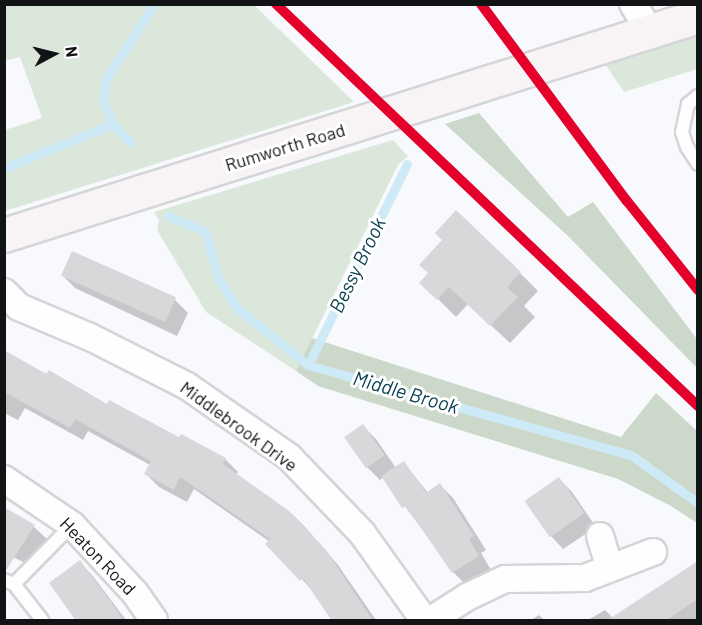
<!DOCTYPE html>
<html>
<head>
<meta charset="utf-8">
<style>
  body { margin:0 }
  #map { position:relative; width:702px; height:625px; overflow:hidden; background:#f7f9fc; font-family:Barlow,sans-serif }
  div>[style] { position:absolute }
  [style*='--x'] { left:calc(var(--x)*1px); top:calc(var(--y)*1px); width:calc(var(--w)*1px); rotate:calc(var(--a)*1deg) }
  .green>* { inset:0; background:#dce7dc }
  .forest>* { inset:0; background:#ccd9ca }
  .shadow>* { inset:0; background:#0003 }
  .stream>* { height:9px; margin:-4.5px; padding:0 4.5px; transform-origin:4.5px; border-radius:4.5px; background:#ceeaf6 }
  .building>* { inset:0; background:#d8d7da; transform-origin:0 0 }
  .roads { filter:drop-shadow(2px 0 #d4d5d8) drop-shadow(-2px 0 #d4d5d8) drop-shadow(0 2px #d4d5d8) drop-shadow(0 -2px #d4d5d8) }
  .lane>* { height:12px; margin:-6px; padding:0 6px; transform-origin:6px; border-radius:6px; background:#fefeff }
  .street>* { height:26px; margin:-13px; padding:0 13px; transform-origin:13px; border-radius:13px; background:#fefeff }
  .secondary>* { height:33px; margin:-16.5px; padding:0 16.5px; transform-origin:16.5px; border-radius:16.5px; background:#f8f4f5 }
  .rail-1>* { height:10px; margin:-5px; padding:0 5px; transform-origin:5px; border-radius:5px; background:#e4002b }
  span { translate:-50% -50%; white-space:nowrap; text-align:center; line-height:1.15; -webkit-text-stroke:6px #fff; paint-order:stroke }
  .street-label { font-size:18px; color:#121315 }
  .water-label { font-size:20px; color:#0c4253; font-style:italic }
  .frame { position:absolute; inset:0; border:6px solid #121315; pointer-events:none }
  .north { position:absolute; left:24px; top:24px; width:60px; height:60px; -webkit-text-stroke:4px #fff; paint-order:stroke; rotate:83deg; font-size:16px; font-weight:700; line-height:24px; text-align:center; color:#121315 }
  .north::after { content:''; display:block; margin:auto; width:21px; height:27px; background:#121315; clip-path:polygon(50% 0,100% 100%,50% 72%,0 100%) }
</style>
</head>
<body>
<div id="map">
  <div class="green">
    <i style="clip-path:polygon(5px 4px,254px 5px,354px 102px,5px 211px,5px 130px,42px 118px,20px 57px,5px 61px)"></i>
    <i style="clip-path:polygon(697px 35px,697px 69px,624px 92px,605px 64px)"></i>
    <i style="clip-path:polygon(393px 140px,408px 156px,398px 165px,296px 371px,206px 312px,157px 230px,159px 221px,154px 212px)"></i>
  </div>
  <div class="forest">
    <i style="clip-path:polygon(479px 113px,568px 217px,593px 202px,697px 339px,697px 368px,568px 236px,445px 124px)"></i>
    <i style="clip-path:polygon(312px 338px,621px 437px,656px 393px,697px 431px,697px 523px,671px 506px,618px 479px,318px 386px,296px 371px)"></i>
  </div>
  <div class="shadow">
    <i style="clip-path:polygon(520px 273px,538px 291px,524px 306px,535px 317px,510px 343px,468px 304px,456px 317px,422px 283px)"></i>
    <i style="clip-path:polygon(62px 275px,175px 300px,188px 313px,177px 336px,75px 288px)"></i>
    <i style="clip-path:polygon(4px 352px,108px 406px,225px 459px,238px 472px,236px 475px,292px 514px,306px 528px,338px 565px,376px 620px,333px 620px,314px 593px,270px 542px,194px 489px,187px 502px,159px 487px,146px 474px,150px 465px,88px 431px,83px 440px,25px 408px,18px 420px,4px 413px)"></i>
    <i style="clip-path:polygon(363px 426px,376px 439px,396px 468px,404px 463px,428px 493px,440px 485px,453px 498px,486px 550px,481px 553px,491px 570px,466px 585px,453px 572px,384px 477px,380px 480px,367px 467px)"></i>
    <i style="clip-path:polygon(559px 479px,572px 492px,596px 527px,563px 549px,551px 536px)"></i>
    <i style="clip-path:polygon(4px 510px,34px 527px,47px 539px,30px 565px,4px 553px)"></i>
    <i style="clip-path:polygon(79px 562px,92px 575px,126px 620px,78px 620px)"></i>
    <i style="clip-path:polygon(698px 563px,697px 620px,588px 620px,605px 610px,613px 618px)"></i>
    <i style="clip-path:polygon(539px 615px,544px 620px,531px 620px)"></i>
  </div>
  <div class="stream">
    <i style="--x:130;--y:142;--w:25;--a:-133"></i>
    <i style="--x:113;--y:124;--w:26;--a:-113"></i>
    <i style="--x:103;--y:100;--w:21;--a:-82"></i>
    <i style="--x:106;--y:79;--w:89;--a:-57.4"></i>
    <i style="--x:4;--y:168;--w:118;--a:-22"></i>
    <i style="--x:168;--y:216;--w:40;--a:22"></i>
    <i style="--x:205;--y:231;--w:49;--a:74.5"></i>
    <i style="--x:218;--y:278;--w:37;--a:57"></i>
    <i style="--x:238;--y:309;--w:90;--a:38.7"></i>
    <i style="--x:308;--y:365;--w:335;--a:15.6"></i>
    <i style="--x:631;--y:455;--w:82;--a:35.6"></i>
    <i style="--x:308;--y:365;--w:224;--a:-63.8"></i>
  </div>
  <div class="building">
    <i style="clip-path:polygon(456px 210px,521px 272px,507px 287px,518px 297px,490px 326px,449px 287px,437px 300px,419px 283px,428px 273px,419px 265px,442px 240px,435px 233px)"></i>
    <i style="left:72px;top:251px;width:114px;height:27px;rotate:24deg"></i>
    <i style="clip-path:polygon(4px 350px,46px 374px,49px 370px,107px 404px,109px 400px,179px 437px,181px 434px,226px 458px,223px 464px,289px 511px,326px 550px,373px 621px,332px 621px,303px 578px,300px 581px,265px 544px,270px 539px,237px 516px,180px 477px,174px 490px,144px 474px,151px 461px,75px 419px,70px 428px,4px 392px)"></i>
    <i style="left:363px;top:424px;width:38px;height:23px;rotate:55deg"></i>
    <i style="clip-path:polygon(404px 461px,426px 493px,440px 483px,474px 536px,469px 539px,479px 556px,452px 573px,406px 506px,402px 508px,381px 476px)"></i>
    <i style="left:559px;top:477px;width:44px;height:42px;rotate:55deg"></i>
    <i style="clip-path:polygon(4px 507px,35px 525px,5px 572px,4px 572px)"></i>
    <i style="clip-path:polygon(80px 560px,111px 602px,124px 621px,76px 621px,49px 583px)"></i>
    <i style="clip-path:polygon(698px 561px,698px 599px,665px 621px,606px 621px)"></i>
  </div>
  <div class="roads">
    <div class="lane">
      <i style="--x:698;--y:96;--w:13;--a:141"></i>
      <i style="--x:688;--y:104;--w:29;--a:102"></i>
      <i style="--x:682;--y:132;--w:16;--a:72"></i>
      <i style="--x:687;--y:147;--w:20;--a:57"></i>
      <i style="--x:4;--y:580;--w:11;--a:22"></i>
      <i style="--x:14;--y:584;--w:46;--a:52.1"></i>
      <i style="--x:14;--y:584;--w:83;--a:-45.5"></i>
    </div>
    <div class="street">
      <i style="--x:633;--y:4;--w:31;--a:58"></i>
      <i style="--x:4;--y:292;--w:21;--a:45"></i>
      <i style="--x:19;--y:307;--w:77;--a:22.9"></i>
      <i style="--x:90;--y:337;--w:109;--a:26.8"></i>
      <i style="--x:187;--y:386;--w:124;--a:34.8"></i>
      <i style="--x:289;--y:457;--w:105;--a:46.2"></i>
      <i style="--x:362;--y:533;--w:107;--a:54.5"></i>
      <i style="--x:4;--y:479;--w:82;--a:34.1"></i>
      <i style="--x:72;--y:525;--w:93;--a:47.2"></i>
      <i style="--x:135;--y:593;--w:33;--a:55"></i>
      <i style="--x:600;--y:536;--w:34;--a:73"></i>
      <i style="--x:431;--y:620;--w:43;--a:-32.6"></i>
      <i style="--x:467;--y:597;--w:42;--a:-25.3"></i>
      <i style="--x:505;--y:579;--w:80;--a:-0.7"></i>
      <i style="--x:585;--y:578;--w:73;--a:-20.9"></i>
    </div>
    <div class="secondary">
      <i style="--x:4;--y:235;--w:728;--a:-17.51"></i>
    </div>
  </div>
  <div class="rail-1">
    <i style="--x:276;--y:4;--w:583;--a:43.61"></i>
    <i style="--x:481;--y:4;--w:245;--a:53.5"></i>
    <i style="--x:627;--y:201;--w:114;--a:51.4"></i>
  </div>
  <div class="street-label">
    <span style="left:285px;top:147px;rotate:-17deg">Rumworth Road</span>
    <span style="left:239px;top:426px;rotate:36deg">Middlebrook Drive</span>
    <span style="left:98px;top:556px;rotate:46deg">Heaton Road</span>
  </div>
  <div class="water-label">
    <span style="left:357px;top:265px;rotate:-64deg">Bessy Brook</span>
    <span style="left:406px;top:392px;rotate:16deg">Middle Brook</span>
  </div>
  <div class="frame"></div>
  <div class="north">N</div>
</div>
</body>
</html>
